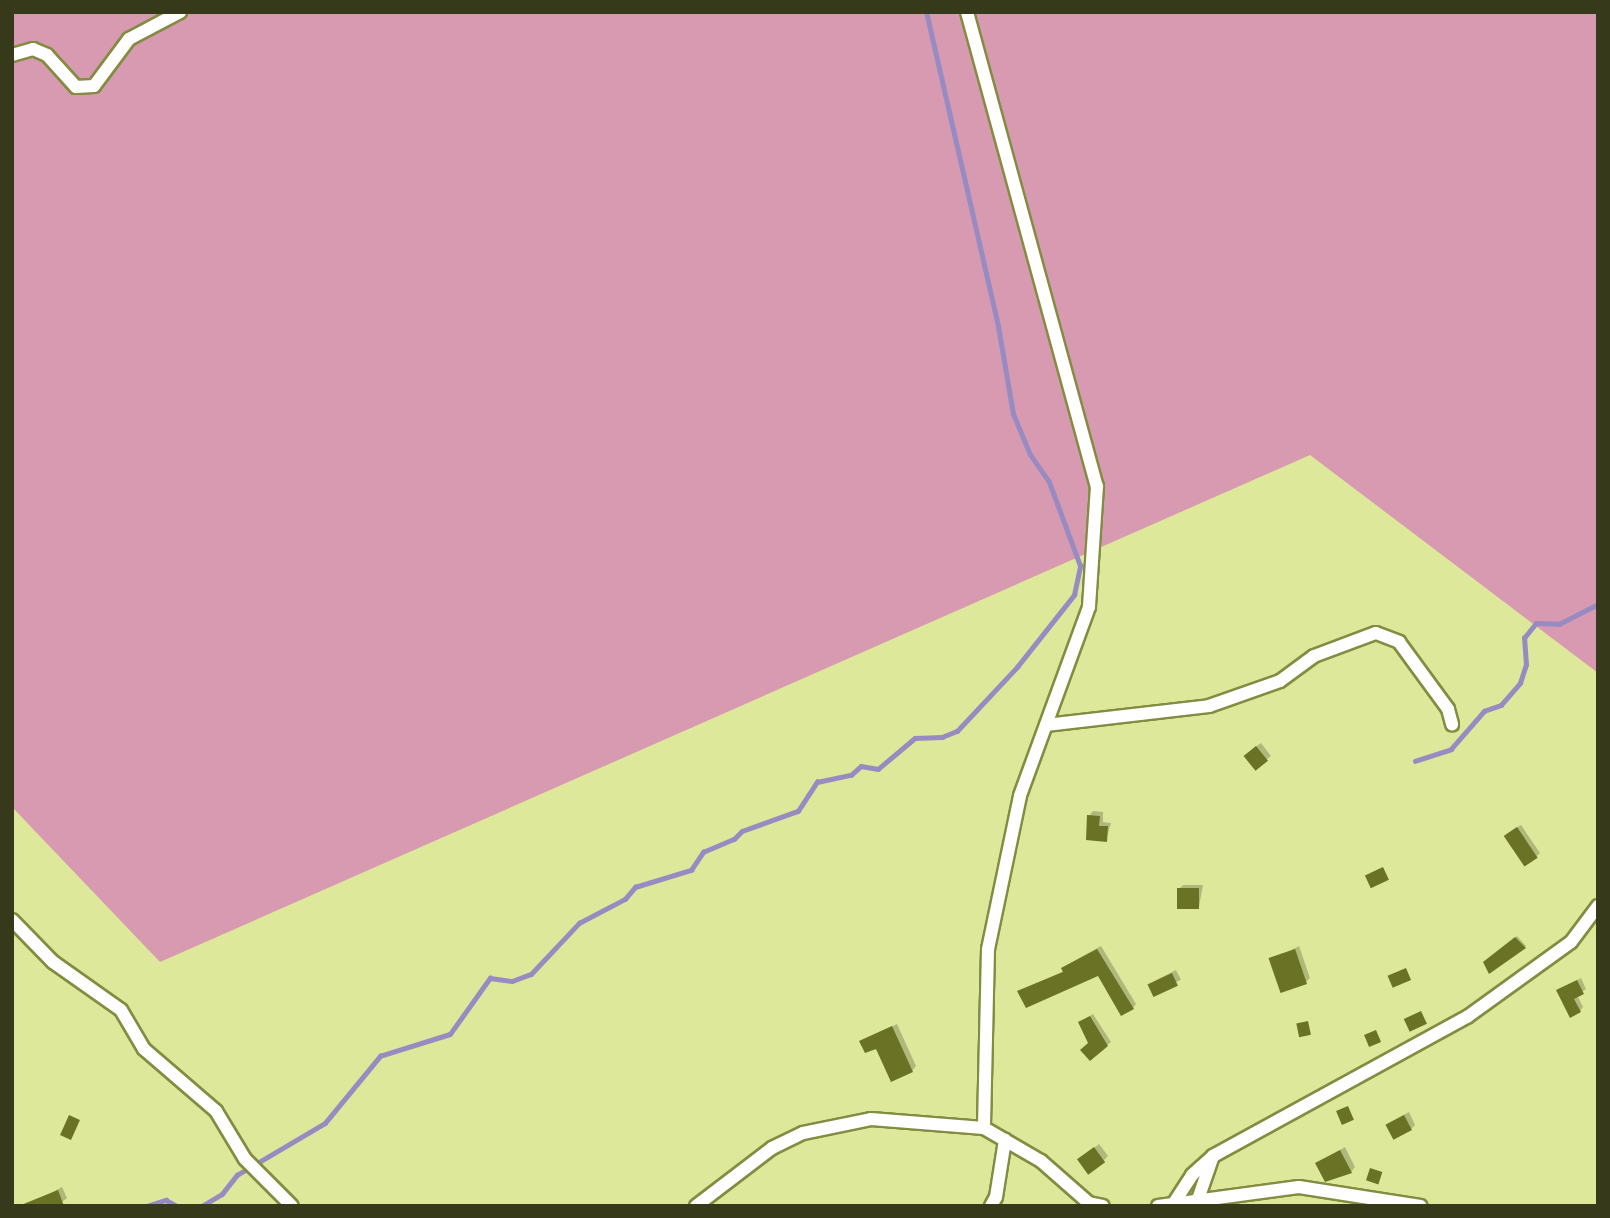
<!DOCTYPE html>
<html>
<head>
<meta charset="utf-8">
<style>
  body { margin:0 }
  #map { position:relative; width:1610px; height:1218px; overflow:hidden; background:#dde89a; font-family:Barlow,sans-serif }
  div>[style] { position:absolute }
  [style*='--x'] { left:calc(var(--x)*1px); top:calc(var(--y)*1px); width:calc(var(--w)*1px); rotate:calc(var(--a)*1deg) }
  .green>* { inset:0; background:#d79ab1 }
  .shadow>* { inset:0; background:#0003; transform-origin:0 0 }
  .stream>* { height:4.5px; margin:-2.25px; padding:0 2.25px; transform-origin:2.25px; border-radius:2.25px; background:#988bc2 }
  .building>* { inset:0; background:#6a7225; transform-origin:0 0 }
  .roads { filter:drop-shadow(2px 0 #838c40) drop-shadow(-2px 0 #838c40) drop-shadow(0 2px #838c40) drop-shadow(0 -2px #838c40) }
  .street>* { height:12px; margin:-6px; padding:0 6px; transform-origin:6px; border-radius:6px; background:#fff }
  span { translate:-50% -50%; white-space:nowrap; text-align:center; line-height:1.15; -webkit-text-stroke:7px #dde89a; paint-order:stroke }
  .frame { position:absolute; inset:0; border:14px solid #363a1a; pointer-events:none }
</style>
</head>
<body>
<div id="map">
  <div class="green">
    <i style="clip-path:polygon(12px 12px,1598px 12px,1598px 673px,1310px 455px,160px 962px,12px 807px)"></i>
  </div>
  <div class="shadow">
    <i style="clip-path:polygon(1261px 743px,1271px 756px,1266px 760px,1250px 751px)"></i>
    <i style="clip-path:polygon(1093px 811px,1103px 812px,1103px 822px,1111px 823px,1106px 840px,1089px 816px)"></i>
    <i style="clip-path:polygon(1521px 825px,1540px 853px,1537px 856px,1506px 834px)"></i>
    <i style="clip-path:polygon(1183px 885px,1203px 885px,1199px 907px,1179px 889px)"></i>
    <i style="clip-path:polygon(1517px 936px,1526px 946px,1490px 971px,1485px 962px)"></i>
    <i style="clip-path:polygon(1101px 946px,1136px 1004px,1133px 1008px,1099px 974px,1019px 991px,1064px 971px,1067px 965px)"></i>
    <i style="clip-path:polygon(1299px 946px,1310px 978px,1306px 982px,1271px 961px)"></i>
    <i style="left:1176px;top:970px;width:11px;height:31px;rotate:63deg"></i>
    <i style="clip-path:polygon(1581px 978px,1586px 989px,1577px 995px,1583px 1007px,1580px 1011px,1558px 991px)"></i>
    <i style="clip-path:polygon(1093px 1014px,1111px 1042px,1107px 1045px,1090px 1043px,1080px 1022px)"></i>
    <i style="clip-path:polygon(897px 1024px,916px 1066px,912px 1071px,861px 1041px)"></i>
    <i style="clip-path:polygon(1409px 1112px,1415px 1125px,1411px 1129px,1387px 1124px)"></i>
    <i style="clip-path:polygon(1099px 1144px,1108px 1156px,1104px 1160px,1084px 1156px)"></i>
    <i style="clip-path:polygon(1345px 1147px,1355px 1167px,1351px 1172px,1318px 1163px)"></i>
    <i style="clip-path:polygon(62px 1187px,67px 1198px,62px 1202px,40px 1199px)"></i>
  </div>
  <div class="stream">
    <i style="--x:1415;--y:761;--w:38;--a:-18"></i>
    <i style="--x:1451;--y:749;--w:50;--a:-49"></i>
    <i style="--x:1484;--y:711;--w:18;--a:-19"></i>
    <i style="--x:1501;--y:705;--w:29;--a:-49"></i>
    <i style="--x:1520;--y:683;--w:19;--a:-72"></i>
    <i style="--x:1526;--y:665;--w:27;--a:-94"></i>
    <i style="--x:1524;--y:638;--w:19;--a:-51"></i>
    <i style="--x:1536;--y:623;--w:23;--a:2"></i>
    <i style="--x:1559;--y:624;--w:44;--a:-27.1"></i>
    <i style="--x:147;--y:1206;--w:20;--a:-18"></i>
    <i style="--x:166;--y:1200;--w:13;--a:29"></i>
    <i style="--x:202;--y:1206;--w:23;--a:-31"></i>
    <i style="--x:222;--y:1194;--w:24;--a:-52"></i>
    <i style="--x:237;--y:1175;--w:102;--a:-30.6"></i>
    <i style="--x:325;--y:1123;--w:87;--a:-50.6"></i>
    <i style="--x:380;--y:1056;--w:73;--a:-17.4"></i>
    <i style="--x:450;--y:1034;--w:69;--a:-54.5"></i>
    <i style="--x:490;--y:978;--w:22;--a:8"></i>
    <i style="--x:512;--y:981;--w:20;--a:-20"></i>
    <i style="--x:531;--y:974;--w:70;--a:-46.7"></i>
    <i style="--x:579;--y:923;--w:52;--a:-27.6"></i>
    <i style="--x:625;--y:899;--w:16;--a:-50"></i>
    <i style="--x:635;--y:887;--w:59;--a:-16.9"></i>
    <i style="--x:691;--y:870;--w:22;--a:-56"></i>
    <i style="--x:703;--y:852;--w:34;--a:-23"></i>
    <i style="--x:734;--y:839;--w:11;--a:-45"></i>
    <i style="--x:742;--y:831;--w:59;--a:-19.7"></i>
    <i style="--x:798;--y:811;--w:35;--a:-57"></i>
    <i style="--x:817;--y:782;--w:35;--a:-12"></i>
    <i style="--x:851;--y:775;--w:13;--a:-42"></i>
    <i style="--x:861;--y:766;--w:17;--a:10"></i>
    <i style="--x:878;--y:769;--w:48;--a:-40"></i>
    <i style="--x:915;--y:738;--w:27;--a:-2"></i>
    <i style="--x:942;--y:737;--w:16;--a:-22"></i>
    <i style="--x:957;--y:731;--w:88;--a:-46.8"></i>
    <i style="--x:1017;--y:667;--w:92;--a:-51.6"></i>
    <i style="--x:1074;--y:595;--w:30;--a:-78"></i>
    <i style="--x:1080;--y:566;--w:90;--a:-110.3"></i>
    <i style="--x:1049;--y:482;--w:33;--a:-125"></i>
    <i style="--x:1030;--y:455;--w:44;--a:-112.5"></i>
    <i style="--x:1013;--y:414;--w:89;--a:-99.7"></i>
    <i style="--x:998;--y:326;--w:322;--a:-102.9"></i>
  </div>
  <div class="building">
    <i style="left:1256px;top:746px;width:19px;height:16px;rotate:51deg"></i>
    <i style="clip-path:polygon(1087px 815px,1100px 816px,1099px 826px,1108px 826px,1107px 842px,1086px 840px)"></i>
    <i style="left:1517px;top:827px;width:37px;height:16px;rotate:56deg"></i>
    <i style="left:1383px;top:867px;width:14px;height:20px;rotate:65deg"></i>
    <i style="left:1177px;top:888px;width:22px;height:21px"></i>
    <i style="clip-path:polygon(1515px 937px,1526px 948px,1489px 974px,1483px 962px)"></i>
    <i style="clip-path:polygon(1097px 949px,1134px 1009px,1121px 1016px,1098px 976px,1026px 1008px,1017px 991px,1063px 972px,1061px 968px)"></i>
    <i style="left:1295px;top:949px;width:37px;height:28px;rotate:71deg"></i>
    <i style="left:1406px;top:968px;width:13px;height:20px;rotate:67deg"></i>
    <i style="left:1172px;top:973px;width:14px;height:27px;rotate:65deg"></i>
    <i style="clip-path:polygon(1577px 980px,1584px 994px,1574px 999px,1581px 1012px,1570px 1018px,1556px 990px)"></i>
    <i style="left:1421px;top:1011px;width:14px;height:19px;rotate:65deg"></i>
    <i style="clip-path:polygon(1090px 1016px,1108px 1046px,1090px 1061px,1080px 1050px,1088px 1043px,1078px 1022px)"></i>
    <i style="left:1308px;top:1021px;width:14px;height:12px;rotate:78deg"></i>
    <i style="clip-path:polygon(892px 1026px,913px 1072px,891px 1082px,876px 1049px,865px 1053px,859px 1041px)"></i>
    <i style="left:1376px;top:1030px;width:13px;height:13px;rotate:67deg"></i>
    <i style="left:1348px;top:1106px;width:15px;height:13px;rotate:67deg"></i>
    <i style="left:69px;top:1115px;width:12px;height:22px;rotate:24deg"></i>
    <i style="left:1404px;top:1115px;width:17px;height:21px;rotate:62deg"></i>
    <i style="left:1094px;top:1147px;width:19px;height:21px;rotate:54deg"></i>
    <i style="clip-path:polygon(1340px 1150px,1352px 1173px,1325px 1182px,1315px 1163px)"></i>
    <i style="left:1370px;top:1168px;width:13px;height:13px;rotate:18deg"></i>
    <i style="clip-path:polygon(58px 1190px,64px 1206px,21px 1206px,21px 1205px)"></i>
  </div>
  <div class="roads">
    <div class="street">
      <i style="--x:967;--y:12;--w:492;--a:74.7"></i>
      <i style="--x:1097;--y:486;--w:121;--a:93.8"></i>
      <i style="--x:1089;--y:607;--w:201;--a:110.1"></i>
      <i style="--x:1020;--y:796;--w:156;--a:101.8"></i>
      <i style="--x:988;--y:949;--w:179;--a:91.3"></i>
      <i style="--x:12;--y:55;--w:22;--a:-16"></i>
      <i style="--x:33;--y:49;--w:15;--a:23"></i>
      <i style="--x:47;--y:55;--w:43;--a:47.8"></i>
      <i style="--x:76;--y:87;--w:18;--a:-3"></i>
      <i style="--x:94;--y:86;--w:59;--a:-53.3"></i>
      <i style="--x:129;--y:39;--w:58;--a:-27.9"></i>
      <i style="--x:1046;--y:725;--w:164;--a:-6.6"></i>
      <i style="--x:1209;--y:706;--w:75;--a:-19.4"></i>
      <i style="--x:1280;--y:681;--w:42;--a:-36.3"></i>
      <i style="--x:1314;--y:656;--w:66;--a:-20.4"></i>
      <i style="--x:1376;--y:633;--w:25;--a:21"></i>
      <i style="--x:1399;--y:642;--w:83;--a:53.8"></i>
      <i style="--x:1448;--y:709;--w:16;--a:75"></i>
      <i style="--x:12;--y:920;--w:59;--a:45.7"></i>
      <i style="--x:53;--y:962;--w:83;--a:35.2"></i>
      <i style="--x:121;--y:1010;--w:45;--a:59.5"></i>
      <i style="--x:144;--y:1049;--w:95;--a:40.7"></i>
      <i style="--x:216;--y:1111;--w:56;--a:58.9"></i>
      <i style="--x:245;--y:1159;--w:66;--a:45"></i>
      <i style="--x:1196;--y:1205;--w:52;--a:-70.9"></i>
      <i style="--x:696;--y:1206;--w:96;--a:-37.3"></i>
      <i style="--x:772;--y:1148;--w:34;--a:-26"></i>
      <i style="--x:803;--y:1133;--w:69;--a:-11.6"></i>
      <i style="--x:871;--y:1119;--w:113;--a:4.6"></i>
      <i style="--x:984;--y:1128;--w:66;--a:30.1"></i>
      <i style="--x:1041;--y:1161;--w:64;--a:41.2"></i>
      <i style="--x:1089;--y:1203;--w:14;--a:12"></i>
      <i style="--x:991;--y:1206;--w:10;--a:-61"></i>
      <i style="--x:996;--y:1197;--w:58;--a:-81"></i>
      <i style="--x:1158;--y:1206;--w:142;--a:-7.7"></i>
      <i style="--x:1299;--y:1187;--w:123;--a:8.9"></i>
      <i style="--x:1172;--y:1206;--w:37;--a:-57"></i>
      <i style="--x:1192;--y:1175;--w:28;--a:-42"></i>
      <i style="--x:1213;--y:1156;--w:290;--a:-28.7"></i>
      <i style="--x:1467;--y:1017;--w:128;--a:-35.8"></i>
      <i style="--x:1571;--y:942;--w:45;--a:-53.1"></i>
    </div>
  </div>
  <div class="frame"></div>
</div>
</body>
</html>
